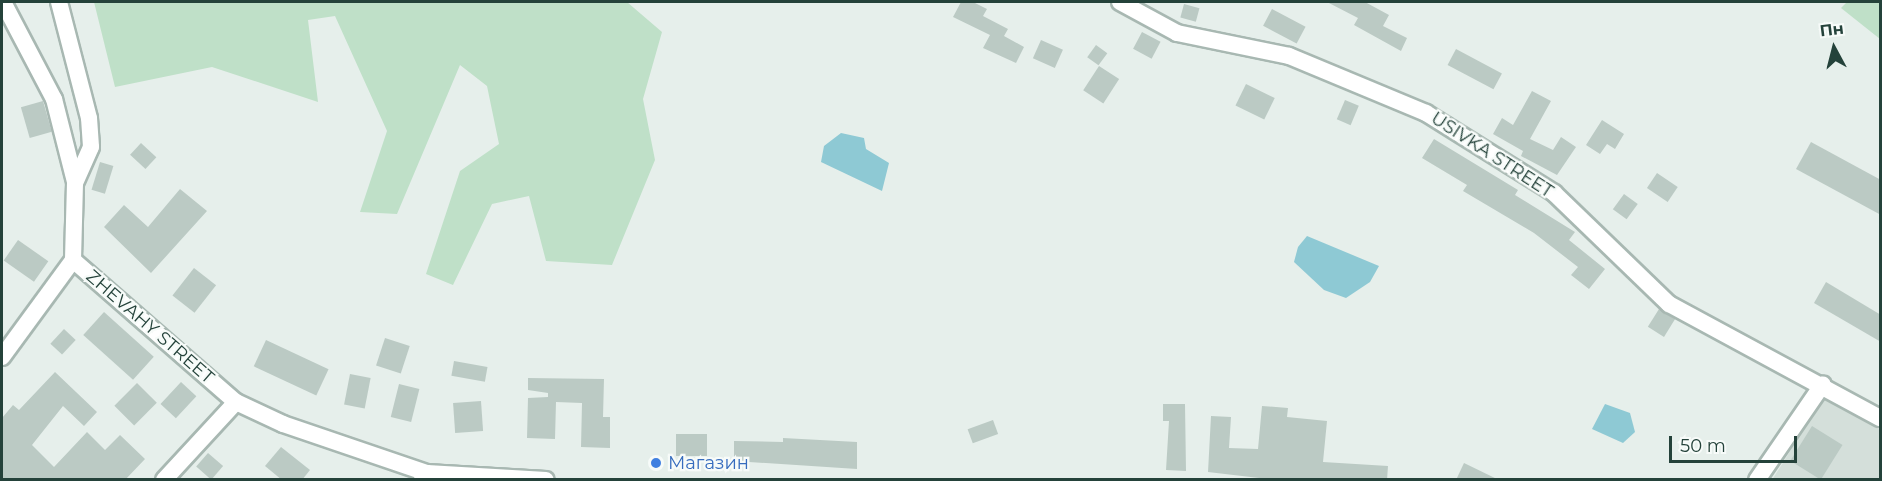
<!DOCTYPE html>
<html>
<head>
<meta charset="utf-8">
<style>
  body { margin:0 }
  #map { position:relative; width:1882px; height:481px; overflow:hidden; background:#e6efeb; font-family:Montserrat,sans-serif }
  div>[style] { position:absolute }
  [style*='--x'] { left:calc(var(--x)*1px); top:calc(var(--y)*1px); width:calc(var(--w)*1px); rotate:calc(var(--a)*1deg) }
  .built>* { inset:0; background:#d4dfda }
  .green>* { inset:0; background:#bfe0c8 }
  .water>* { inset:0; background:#8ec9d4 }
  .building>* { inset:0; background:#bbcac4; transform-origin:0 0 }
  .roads { filter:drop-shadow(2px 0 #a8b8b2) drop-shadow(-2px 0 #a8b8b2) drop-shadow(0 2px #a8b8b2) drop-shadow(0 -2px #a8b8b2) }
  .street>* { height:16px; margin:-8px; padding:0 8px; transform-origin:8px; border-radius:8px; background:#fff }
  .dots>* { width:16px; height:16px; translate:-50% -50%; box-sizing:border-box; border:3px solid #f7fbf9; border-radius:50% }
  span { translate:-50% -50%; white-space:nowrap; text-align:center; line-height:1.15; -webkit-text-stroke:4.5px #f7fbf9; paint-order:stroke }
  .street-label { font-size:18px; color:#24423a }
  .shop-label { font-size:18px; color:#366cbe }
  .left { translate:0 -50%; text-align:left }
  .frame { position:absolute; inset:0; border:3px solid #24423a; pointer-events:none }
  .north { position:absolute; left:1804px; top:18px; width:60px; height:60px; -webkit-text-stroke:4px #f7fbf9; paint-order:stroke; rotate:353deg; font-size:16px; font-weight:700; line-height:24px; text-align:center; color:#24423a }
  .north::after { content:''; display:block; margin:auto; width:21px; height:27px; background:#24423a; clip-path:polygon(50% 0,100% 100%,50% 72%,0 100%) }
  .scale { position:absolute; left:1669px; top:436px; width:128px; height:27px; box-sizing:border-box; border:3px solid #24423a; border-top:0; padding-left:8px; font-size:18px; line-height:21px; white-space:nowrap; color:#24423a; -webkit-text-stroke:4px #f7fbf9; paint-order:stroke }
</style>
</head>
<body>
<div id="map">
  <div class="built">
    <i style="clip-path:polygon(1825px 395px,1880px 430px,1880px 479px,1772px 480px)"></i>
  </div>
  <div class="green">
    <i style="clip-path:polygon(94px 2px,627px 2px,662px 32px,643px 99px,655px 160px,612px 265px,546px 261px,529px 196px,492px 204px,453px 285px,426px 274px,460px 171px,499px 144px,487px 86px,460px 65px,397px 214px,360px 212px,387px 131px,335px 16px,308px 20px,318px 102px,212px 67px,115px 87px)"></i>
    <i style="clip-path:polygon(1847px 2px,1880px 2px,1880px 39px,1841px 8px)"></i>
  </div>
  <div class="water">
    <i style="clip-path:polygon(841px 133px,864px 138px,866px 149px,889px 163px,882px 191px,821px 162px,824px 146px)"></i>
    <i style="clip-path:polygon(1307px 236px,1379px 266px,1370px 282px,1346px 298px,1324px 290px,1294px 262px,1298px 247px)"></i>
    <i style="clip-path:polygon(1605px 404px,1630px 413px,1635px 432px,1623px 443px,1592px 429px)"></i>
  </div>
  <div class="building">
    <i style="clip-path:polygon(961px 2px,973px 2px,987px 9px,983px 16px,1008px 29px,1004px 36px,1024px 47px,1016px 63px,983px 48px,990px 35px,953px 17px)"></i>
    <i style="clip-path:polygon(1327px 2px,1365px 2px,1389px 15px,1383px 26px,1407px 38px,1401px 51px,1354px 25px,1358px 18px)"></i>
    <i style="left:1184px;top:4px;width:16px;height:14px;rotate:15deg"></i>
    <i style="left:1272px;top:9px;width:38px;height:19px;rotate:28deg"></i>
    <i style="left:1142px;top:32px;width:21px;height:19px;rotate:28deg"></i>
    <i style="left:1041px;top:40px;width:24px;height:20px;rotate:24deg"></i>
    <i style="left:1096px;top:45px;width:14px;height:15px;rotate:36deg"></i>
    <i style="left:1456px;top:49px;width:52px;height:18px;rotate:28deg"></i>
    <i style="left:1099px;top:66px;width:24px;height:29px;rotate:33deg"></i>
    <i style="left:1246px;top:84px;width:32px;height:24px;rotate:26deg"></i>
    <i style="clip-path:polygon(1532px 91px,1551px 101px,1530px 139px,1553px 150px,1561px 137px,1576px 147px,1557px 175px,1521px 156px,1523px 151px,1493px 134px,1502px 118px,1513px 125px)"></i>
    <i style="left:1345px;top:100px;width:15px;height:21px;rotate:23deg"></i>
    <i style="left:43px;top:101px;width:32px;height:23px;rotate:74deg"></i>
    <i style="clip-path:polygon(1602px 120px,1624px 134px,1615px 149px,1607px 144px,1600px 154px,1586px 145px)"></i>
    <i style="clip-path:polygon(1434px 139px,1518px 190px,1515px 195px,1575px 232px,1569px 240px,1605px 269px,1589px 289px,1571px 275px,1578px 267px,1534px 233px,1463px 191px,1467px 185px,1422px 158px)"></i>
    <i style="clip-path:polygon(1811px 142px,1881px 180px,1881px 215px,1796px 169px)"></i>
    <i style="left:141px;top:143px;width:21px;height:16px;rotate:43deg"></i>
    <i style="left:100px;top:162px;width:14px;height:29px;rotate:17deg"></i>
    <i style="left:1657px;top:173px;width:25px;height:18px;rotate:34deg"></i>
    <i style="clip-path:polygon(180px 189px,207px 211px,151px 273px,104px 227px,124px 205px,148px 227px)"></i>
    <i style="left:1624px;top:194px;width:17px;height:19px;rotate:36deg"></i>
    <i style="left:18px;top:240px;width:37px;height:25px;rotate:35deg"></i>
    <i style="left:194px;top:268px;width:28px;height:35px;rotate:38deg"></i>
    <i style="clip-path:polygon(1826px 282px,1881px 315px,1881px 342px,1814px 303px)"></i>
    <i style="left:1659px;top:309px;width:19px;height:21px;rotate:32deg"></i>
    <i style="left:104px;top:312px;width:67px;height:31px;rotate:42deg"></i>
    <i style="left:64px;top:329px;width:16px;height:20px;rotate:43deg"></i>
    <i style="left:385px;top:338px;width:26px;height:29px;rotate:18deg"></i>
    <i style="left:266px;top:340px;width:69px;height:29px;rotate:25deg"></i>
    <i style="left:454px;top:361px;width:34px;height:15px;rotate:10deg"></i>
    <i style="clip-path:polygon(55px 372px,97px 412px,84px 426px,63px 406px,32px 445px,54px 467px,87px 432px,105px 450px,120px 435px,145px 459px,125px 480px,2px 480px,2px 418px,13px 405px,19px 410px)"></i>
    <i style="left:350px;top:374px;width:21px;height:31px;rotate:11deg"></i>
    <i style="clip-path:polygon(528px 378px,604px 379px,603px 417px,610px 417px,610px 448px,581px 447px,582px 403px,556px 402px,555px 439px,527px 438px,528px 398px,548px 397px,548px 393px,528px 390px)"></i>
    <i style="left:181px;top:382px;width:21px;height:30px;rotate:43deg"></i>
    <i style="left:137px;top:383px;width:28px;height:32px;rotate:45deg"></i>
    <i style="left:399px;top:384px;width:21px;height:34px;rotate:14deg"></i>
    <i style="left:481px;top:401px;width:30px;height:28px;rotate:86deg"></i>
    <i style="clip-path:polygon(1163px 404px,1185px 404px,1186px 471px,1166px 470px,1169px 421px,1163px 421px)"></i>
    <i style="clip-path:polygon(1262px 406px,1288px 408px,1287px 417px,1327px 421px,1323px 462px,1388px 466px,1387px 480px,1277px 480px,1208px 472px,1211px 416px,1231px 417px,1229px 448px,1258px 449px)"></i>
    <i style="left:993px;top:420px;width:15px;height:27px;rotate:70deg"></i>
    <i style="left:1812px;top:426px;width:36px;height:41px;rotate:32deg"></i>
    <i style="left:676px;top:434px;width:31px;height:22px"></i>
    <i style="clip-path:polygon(783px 438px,857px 442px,857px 469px,734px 461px,734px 441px,783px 442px)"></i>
    <i style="clip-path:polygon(281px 447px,310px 470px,302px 480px,282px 480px,265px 466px)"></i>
    <i style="left:208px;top:453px;width:20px;height:18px;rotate:41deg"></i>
    <i style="clip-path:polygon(1464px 463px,1499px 480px,1456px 480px)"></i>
  </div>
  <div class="roads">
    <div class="street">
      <i style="--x:3;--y:2;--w:110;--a:62.3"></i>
      <i style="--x:54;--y:99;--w:86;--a:75.8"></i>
      <i style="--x:59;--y:2;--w:120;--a:75.5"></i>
      <i style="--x:89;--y:118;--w:29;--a:86"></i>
      <i style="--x:91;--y:147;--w:39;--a:114"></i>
      <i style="--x:75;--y:183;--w:77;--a:91.5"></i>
      <i style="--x:1120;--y:2;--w:65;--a:28.5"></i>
      <i style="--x:1177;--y:33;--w:114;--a:11.6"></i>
      <i style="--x:1289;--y:56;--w:148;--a:22.6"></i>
      <i style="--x:1426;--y:113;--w:151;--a:32"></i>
      <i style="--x:1554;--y:193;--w:160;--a:44"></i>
      <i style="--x:1669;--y:304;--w:240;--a:28.4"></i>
      <i style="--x:2;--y:357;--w:120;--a:-53.8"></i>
      <i style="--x:73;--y:260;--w:216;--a:41.1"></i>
      <i style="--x:427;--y:473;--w:119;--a:3.4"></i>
      <i style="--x:164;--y:480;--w:106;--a:-47.3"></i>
      <i style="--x:236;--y:402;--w:52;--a:25.1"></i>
      <i style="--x:283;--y:424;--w:152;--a:18.8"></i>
      <i style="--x:427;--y:473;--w:9;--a:126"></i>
      <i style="--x:1757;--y:480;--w:116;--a:-55.5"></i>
    </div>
  </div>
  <div class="dots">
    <i style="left:656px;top:463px;background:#3f7fe0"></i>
  </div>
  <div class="street-label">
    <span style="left:1492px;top:155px;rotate:33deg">USIVKA STREET</span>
    <span style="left:150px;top:327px;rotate:41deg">ZHEVAHY STREET</span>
  </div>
  <div class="shop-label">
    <span class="left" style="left:668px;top:463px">Магазин</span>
  </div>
  <div class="frame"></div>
  <div class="north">Пн</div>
  <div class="scale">50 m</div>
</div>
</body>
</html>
